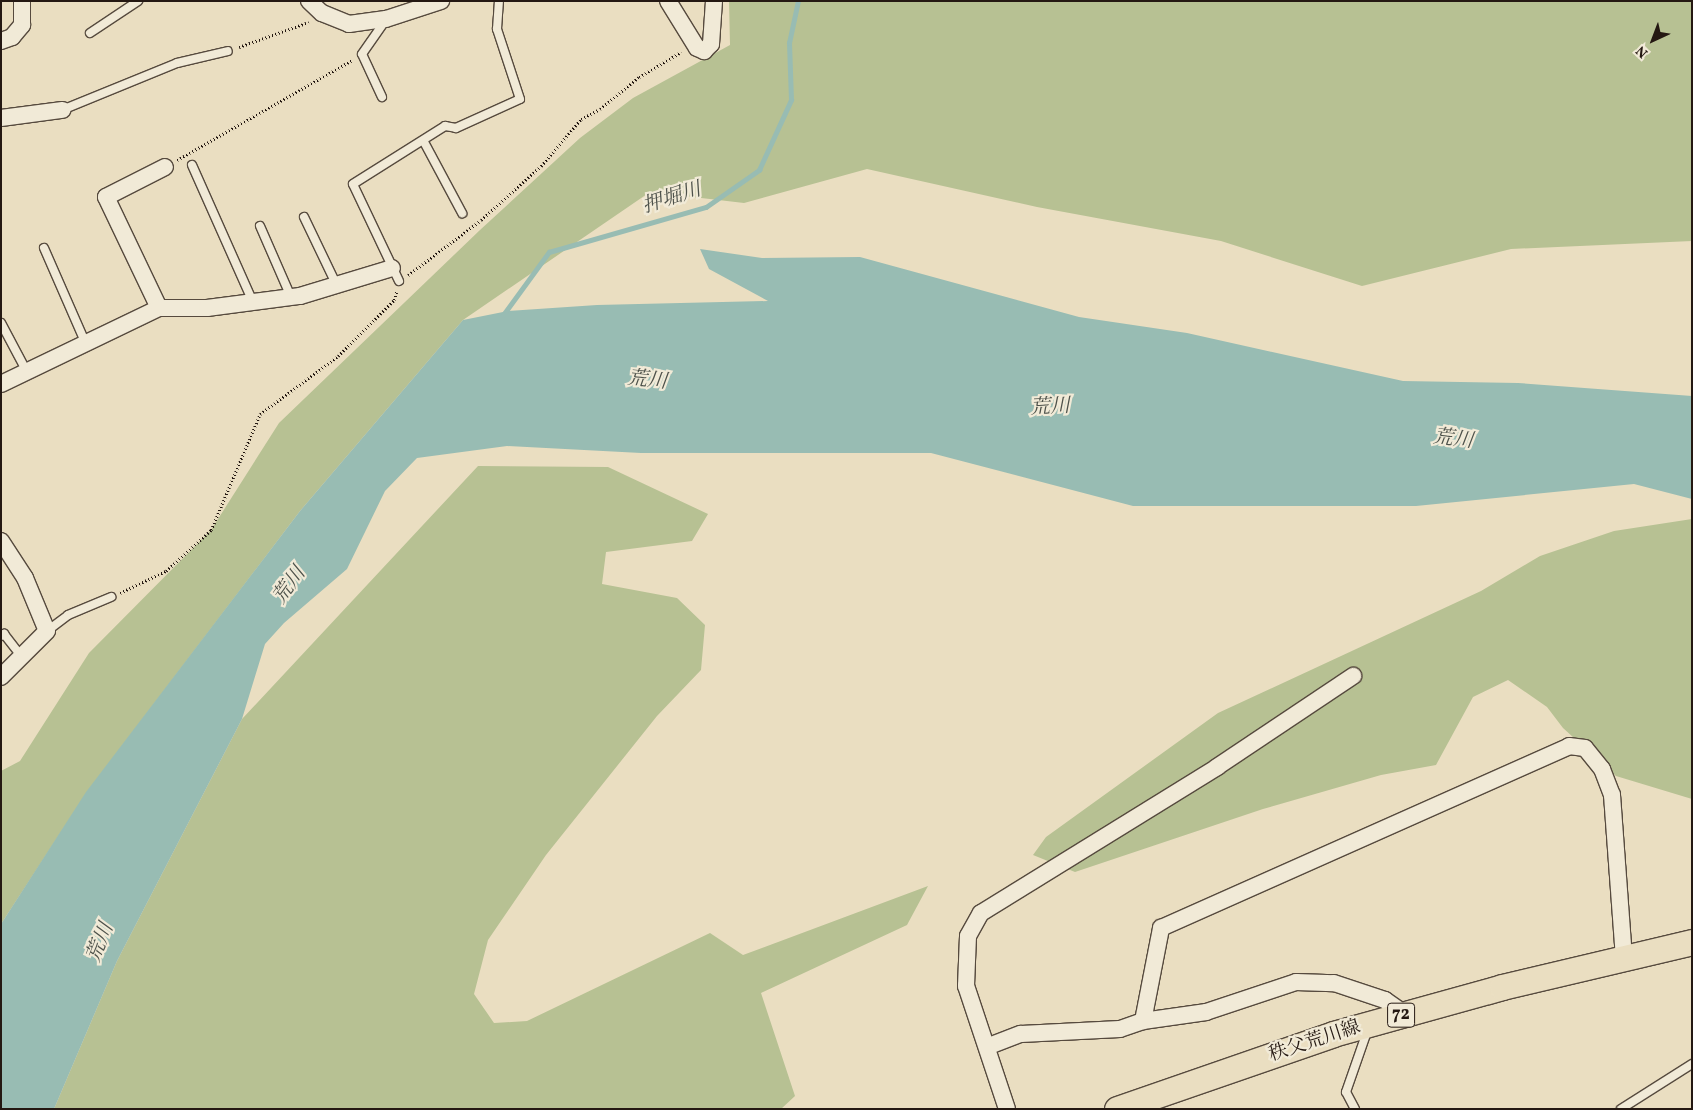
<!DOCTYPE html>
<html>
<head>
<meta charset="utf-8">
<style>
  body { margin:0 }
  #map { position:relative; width:1693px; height:1110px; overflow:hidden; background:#eadec1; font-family:Vollkorn,"Noto Serif JP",serif }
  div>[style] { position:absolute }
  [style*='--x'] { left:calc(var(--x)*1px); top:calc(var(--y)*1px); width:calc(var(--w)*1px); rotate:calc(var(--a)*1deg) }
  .green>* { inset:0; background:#b7c193 }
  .water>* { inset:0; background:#98bcb3 }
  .stream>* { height:4.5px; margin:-2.25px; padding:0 2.25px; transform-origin:2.25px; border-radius:2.25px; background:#98bcb3 }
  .path>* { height:2.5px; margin-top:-1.25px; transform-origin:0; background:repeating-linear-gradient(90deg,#241812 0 1px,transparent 0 3.5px) }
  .roads { filter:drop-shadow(1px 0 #564a3e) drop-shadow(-1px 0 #564a3e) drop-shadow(0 1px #564a3e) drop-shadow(0 -1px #564a3e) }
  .lane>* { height:8px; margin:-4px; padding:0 4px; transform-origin:4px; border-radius:4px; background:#f1ead7 }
  .street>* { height:16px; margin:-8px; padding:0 8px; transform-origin:8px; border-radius:8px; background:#f1ead7 }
  .primary>* { height:25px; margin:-12.5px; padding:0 12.5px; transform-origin:12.5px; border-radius:12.5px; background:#eadec1 }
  span { translate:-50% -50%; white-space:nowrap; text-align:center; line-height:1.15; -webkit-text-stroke:4.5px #f1ead7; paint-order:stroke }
  .shield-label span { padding:1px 4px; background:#f1ead7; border:1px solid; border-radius:4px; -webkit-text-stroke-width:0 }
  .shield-label { font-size:18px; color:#241812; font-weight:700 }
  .street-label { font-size:19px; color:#241812 }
  .water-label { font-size:20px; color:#4d514a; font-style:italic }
  .frame { position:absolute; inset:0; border:2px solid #241812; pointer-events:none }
  .north { position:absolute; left:1628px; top:15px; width:50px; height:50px; -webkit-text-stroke:4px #f1ead7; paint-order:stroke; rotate:223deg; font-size:14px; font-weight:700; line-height:20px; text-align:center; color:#241812 }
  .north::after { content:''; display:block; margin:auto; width:18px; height:22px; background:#241812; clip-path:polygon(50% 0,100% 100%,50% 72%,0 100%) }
</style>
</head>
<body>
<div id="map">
  <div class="green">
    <i style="clip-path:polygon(729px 1px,1692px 1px,1692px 241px,1511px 249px,1362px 286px,1221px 241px,1037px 207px,867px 169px,744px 203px,650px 192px,463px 320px,300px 511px,87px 792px,1px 924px,1px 771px,20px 761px,89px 653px,211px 530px,279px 423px,480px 230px,580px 138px,633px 98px,730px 45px)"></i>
    <i style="clip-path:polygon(478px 466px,608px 467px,708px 514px,692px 541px,606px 552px,602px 584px,677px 598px,705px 625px,701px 670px,657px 716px,546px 855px,488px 940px,474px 994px,494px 1023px,527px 1021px,710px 933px,743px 955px,928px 886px,907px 925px,761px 993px,795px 1096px,781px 1109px,54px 1109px,117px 961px,242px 719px)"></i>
    <i style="clip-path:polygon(1692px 519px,1692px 799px,1616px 776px,1563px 728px,1547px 707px,1508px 680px,1473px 697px,1436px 765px,1381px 775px,1263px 809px,1075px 872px,1033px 855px,1046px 837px,1218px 713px,1481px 591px,1540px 556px,1614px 531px)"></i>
  </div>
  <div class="water">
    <i style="clip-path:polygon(700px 249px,762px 258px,860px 257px,1079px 317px,1187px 333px,1403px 381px,1518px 383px,1692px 396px,1692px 499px,1634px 484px,1416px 506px,1133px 506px,931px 453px,641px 453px,507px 446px,417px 458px,385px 491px,347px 569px,284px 623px,265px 644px,242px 719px,117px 961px,54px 1109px,1px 1109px,1px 924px,86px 792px,300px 511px,463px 320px,508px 311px,597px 305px,768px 301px,709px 269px)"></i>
  </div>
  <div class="stream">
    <i style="--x:503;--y:315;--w:78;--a:-53.9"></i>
    <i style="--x:549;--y:252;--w:163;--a:-16"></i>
    <i style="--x:706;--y:207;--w:65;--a:-34.9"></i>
    <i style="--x:759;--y:170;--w:77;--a:-65.4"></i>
    <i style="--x:791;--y:100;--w:57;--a:-92"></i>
    <i style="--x:789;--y:43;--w:43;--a:-77.9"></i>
  </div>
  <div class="path">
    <i style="--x:239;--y:47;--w:74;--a:-19.7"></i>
    <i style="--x:177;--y:160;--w:202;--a:-29.7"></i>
    <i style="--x:408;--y:275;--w:91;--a:-37"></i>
    <i style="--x:481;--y:220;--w:81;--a:-42"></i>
    <i style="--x:541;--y:166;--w:62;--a:-49.6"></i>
    <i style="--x:581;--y:119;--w:21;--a:-28"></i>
    <i style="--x:600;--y:109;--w:50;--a:-39.4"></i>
    <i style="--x:639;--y:77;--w:49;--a:-30.8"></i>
    <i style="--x:120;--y:593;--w:51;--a:-25.6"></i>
    <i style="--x:166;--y:571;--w:61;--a:-42.3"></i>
    <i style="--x:211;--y:530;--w:126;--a:-67.1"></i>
    <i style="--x:260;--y:414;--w:97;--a:-36.6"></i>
    <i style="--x:338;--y:356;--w:79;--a:-45"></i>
    <i style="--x:394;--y:300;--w:10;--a:-73"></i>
  </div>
  <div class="roads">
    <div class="lane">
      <i style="--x:90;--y:33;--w:58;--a:-33.7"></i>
      <i style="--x:382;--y:97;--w:47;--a:-114.9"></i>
      <i style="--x:362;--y:54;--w:40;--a:-55.1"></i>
      <i style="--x:62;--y:110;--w:124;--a:-22.2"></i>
      <i style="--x:177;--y:63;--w:52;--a:-13.2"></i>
      <i style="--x:424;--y:142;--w:81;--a:61.8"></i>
      <i style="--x:192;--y:165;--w:150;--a:66"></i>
      <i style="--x:304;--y:217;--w:76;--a:64.4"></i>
      <i style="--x:260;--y:226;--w:77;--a:66.4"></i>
      <i style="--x:44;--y:248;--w:105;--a:66.4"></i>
      <i style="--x:399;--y:281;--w:107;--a:-115.4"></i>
      <i style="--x:353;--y:184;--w:109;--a:-32.2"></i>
      <i style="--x:445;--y:126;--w:11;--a:10"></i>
      <i style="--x:456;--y:128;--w:70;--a:-24.4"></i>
      <i style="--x:520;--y:99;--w:74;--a:-108.2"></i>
      <i style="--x:497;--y:29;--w:28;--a:-86"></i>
      <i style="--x:1;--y:323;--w:55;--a:62"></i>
      <i style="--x:47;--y:631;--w:26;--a:-37"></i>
      <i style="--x:68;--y:615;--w:47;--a:-22.7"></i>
      <i style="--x:1;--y:636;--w:4;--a:-34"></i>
      <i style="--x:4;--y:634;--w:29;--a:52"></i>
      <i style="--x:1355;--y:1109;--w:19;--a:-118"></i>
      <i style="--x:1346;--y:1092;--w:67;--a:-70.8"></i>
      <i style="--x:1621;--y:1109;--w:84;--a:-32.4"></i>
    </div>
    <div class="street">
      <i style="--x:309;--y:1;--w:18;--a:43"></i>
      <i style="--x:322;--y:13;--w:29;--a:22"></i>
      <i style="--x:349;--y:24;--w:37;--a:-8"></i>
      <i style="--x:386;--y:19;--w:58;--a:-18.1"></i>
      <i style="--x:668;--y:1;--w:55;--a:58.3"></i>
      <i style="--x:697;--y:48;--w:8;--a:23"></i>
      <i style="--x:704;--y:51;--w:10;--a:-45"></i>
      <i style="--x:711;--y:44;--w:43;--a:-86"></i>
      <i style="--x:1;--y:41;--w:12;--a:-20"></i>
      <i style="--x:12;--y:37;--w:16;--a:-50"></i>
      <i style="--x:22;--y:25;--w:24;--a:-90"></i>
      <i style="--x:1;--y:118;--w:62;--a:-7.5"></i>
      <i style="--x:159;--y:308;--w:123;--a:-115.5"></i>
      <i style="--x:106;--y:197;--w:66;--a:-27"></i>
      <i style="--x:1;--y:384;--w:175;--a:-25.7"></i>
      <i style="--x:159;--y:308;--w:48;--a:0"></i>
      <i style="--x:207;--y:308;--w:94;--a:-7.4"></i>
      <i style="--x:300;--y:296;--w:96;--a:-16.9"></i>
      <i style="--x:1;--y:541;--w:44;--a:57"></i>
      <i style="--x:25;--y:578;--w:57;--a:67.5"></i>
      <i style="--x:47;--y:631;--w:65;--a:135"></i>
      <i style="--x:1143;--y:1021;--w:95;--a:-79"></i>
      <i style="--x:1161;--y:928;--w:447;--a:-24"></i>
      <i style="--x:1569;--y:746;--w:16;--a:7"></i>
      <i style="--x:1585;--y:748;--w:27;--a:51"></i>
      <i style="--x:1602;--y:769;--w:28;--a:69"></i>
      <i style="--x:1612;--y:795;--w:163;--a:85.8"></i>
      <i style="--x:989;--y:1046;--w:34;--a:-21"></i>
      <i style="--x:1021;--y:1034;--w:99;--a:-2.9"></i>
      <i style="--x:1120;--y:1029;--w:24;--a:-19"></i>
      <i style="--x:1143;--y:1021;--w:64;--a:-8.1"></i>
      <i style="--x:1206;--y:1012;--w:95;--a:-18.4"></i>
      <i style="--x:1296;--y:982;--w:38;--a:2"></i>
      <i style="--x:1334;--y:983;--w:54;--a:18.4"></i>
      <i style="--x:1385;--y:1000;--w:24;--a:35"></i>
      <i style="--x:1007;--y:1109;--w:130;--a:-108.4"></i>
      <i style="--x:966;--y:986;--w:50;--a:-87.7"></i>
      <i style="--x:968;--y:936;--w:26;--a:-61"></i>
      <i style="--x:981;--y:913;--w:278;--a:-31.7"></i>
      <i style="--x:1217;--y:767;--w:164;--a:-33.8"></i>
    </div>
    <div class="primary">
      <i style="--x:1117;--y:1109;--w:229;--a:-19.1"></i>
      <i style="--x:1333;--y:1034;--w:175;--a:-15.5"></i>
      <i style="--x:1502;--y:987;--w:195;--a:-13.3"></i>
    </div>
  </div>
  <div class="shield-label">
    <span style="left:1401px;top:1015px">72</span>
  </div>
  <div class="street-label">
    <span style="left:1315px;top:1042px;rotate:-18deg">秩父荒川線</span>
  </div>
  <div class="water-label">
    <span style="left:672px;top:199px;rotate:-18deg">押堀川</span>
    <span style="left:647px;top:381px;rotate:6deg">荒川</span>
    <span style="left:1050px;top:408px;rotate:-3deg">荒川</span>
    <span style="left:1453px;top:440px;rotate:7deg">荒川</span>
    <span style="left:290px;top:586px;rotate:-54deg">荒川</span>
    <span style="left:101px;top:943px;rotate:-68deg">荒川</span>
  </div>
  <div class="frame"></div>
  <div class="north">N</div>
</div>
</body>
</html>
